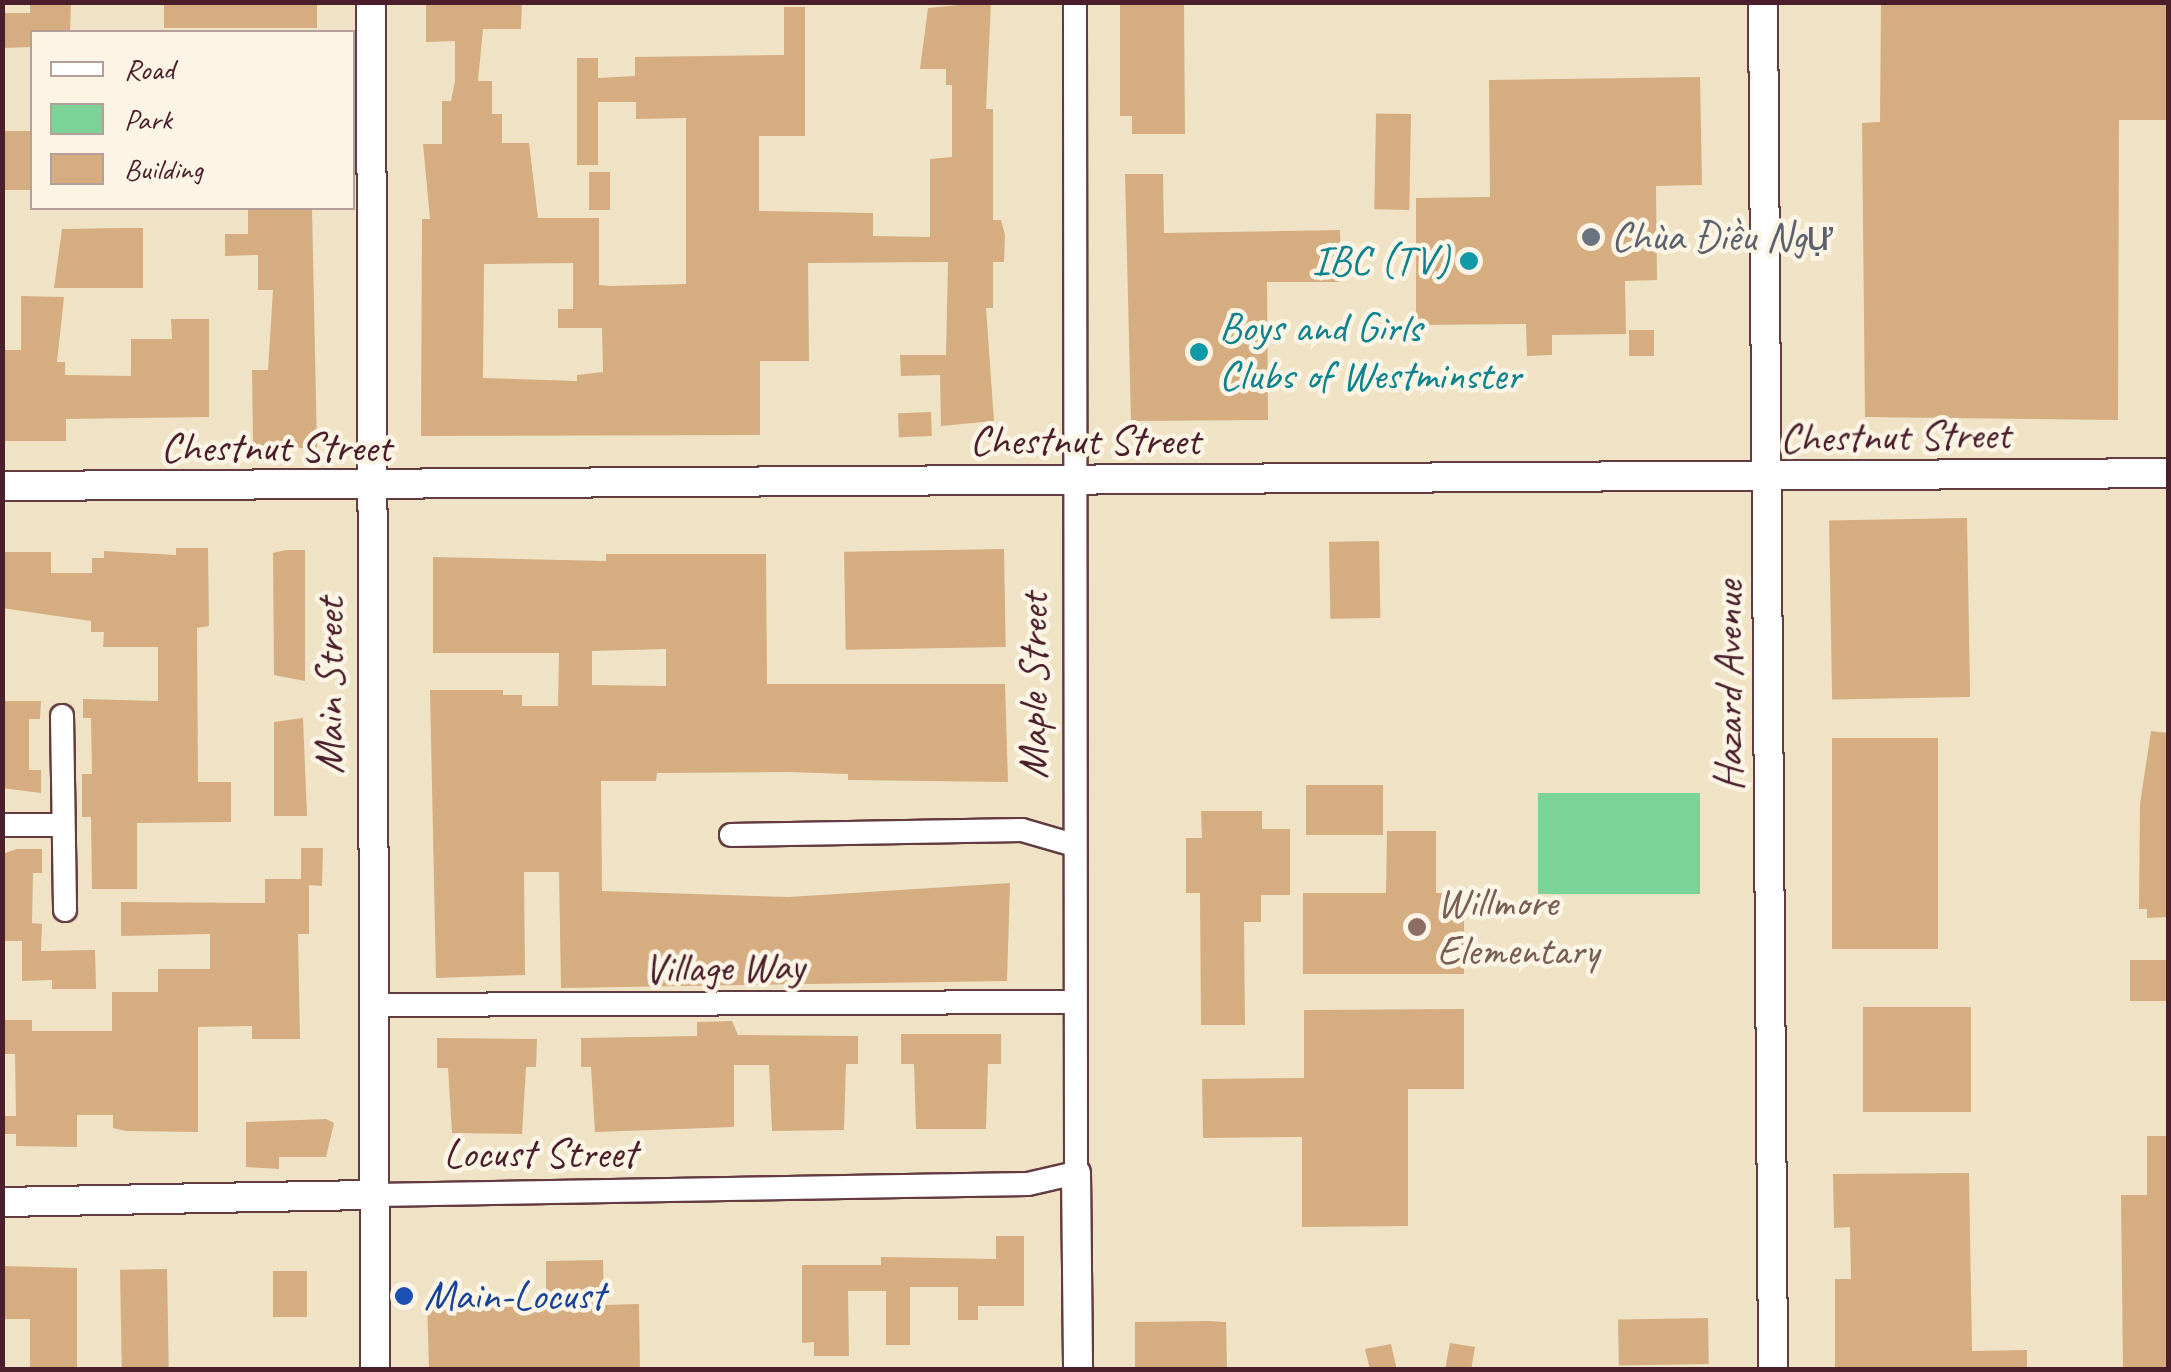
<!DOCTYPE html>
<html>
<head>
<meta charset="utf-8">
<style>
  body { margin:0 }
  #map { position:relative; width:2171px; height:1372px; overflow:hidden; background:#f0e3c5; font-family:Caveat,sans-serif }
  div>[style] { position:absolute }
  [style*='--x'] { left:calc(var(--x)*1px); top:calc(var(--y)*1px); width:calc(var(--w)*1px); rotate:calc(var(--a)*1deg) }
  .green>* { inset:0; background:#7bd398; transform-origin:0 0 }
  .building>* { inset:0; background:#d5ad81; transform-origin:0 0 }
  .roads { filter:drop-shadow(2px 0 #633c42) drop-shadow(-2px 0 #633c42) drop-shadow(0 2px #633c42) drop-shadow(0 -2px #633c42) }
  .minor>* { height:22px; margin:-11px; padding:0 11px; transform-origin:11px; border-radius:11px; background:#fff }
  .tertiary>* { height:28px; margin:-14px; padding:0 14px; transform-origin:14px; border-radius:14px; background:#fff }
  .dots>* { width:28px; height:28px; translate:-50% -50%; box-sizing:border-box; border:5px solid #fcf5e5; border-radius:50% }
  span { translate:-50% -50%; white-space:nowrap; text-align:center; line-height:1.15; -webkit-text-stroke:9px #fcf5e5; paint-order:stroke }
  .worship-label { font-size:42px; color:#5b616d }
  .left { translate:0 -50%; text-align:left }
  .culture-label { font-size:42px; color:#0d838f }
  .right { translate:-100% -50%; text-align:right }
  .street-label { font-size:42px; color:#4a1f2b }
  .education-label { font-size:42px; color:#785e54 }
  .transit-label { font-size:42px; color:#164399 }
  .frame { position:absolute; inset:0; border:5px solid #4a1f2b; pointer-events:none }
  .legend { position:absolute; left:30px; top:30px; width:325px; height:180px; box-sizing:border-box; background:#fcf5e5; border:2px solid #b59f9b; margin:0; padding:12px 18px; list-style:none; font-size:30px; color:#4a1f2b }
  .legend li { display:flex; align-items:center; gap:20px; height:50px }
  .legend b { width:50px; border:2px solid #b59f9b }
</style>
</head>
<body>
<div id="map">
  <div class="green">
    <i style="left:1700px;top:793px;width:101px;height:162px;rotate:90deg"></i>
  </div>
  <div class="building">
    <i style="clip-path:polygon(71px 2px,70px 32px,32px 32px,32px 47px,2px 48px,2px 13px,30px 13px,30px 3px)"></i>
    <i style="left:164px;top:2px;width:153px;height:26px"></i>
    <i style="clip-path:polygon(evenodd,426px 2px,522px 2px,521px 29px,483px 29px,478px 81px,492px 81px,492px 114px,502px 114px,502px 143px,529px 143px,538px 218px,599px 218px,599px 285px,611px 286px,686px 284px,686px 118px,636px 119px,636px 102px,598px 102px,598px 165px,577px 165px,577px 58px,598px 58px,598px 78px,635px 76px,635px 57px,784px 55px,784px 7px,805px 7px,805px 136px,759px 136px,759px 211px,873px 213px,873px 236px,930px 237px,930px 159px,952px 157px,952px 85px,946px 85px,946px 69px,920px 69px,928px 8px,991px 2px,986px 109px,993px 109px,993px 220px,1001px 220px,1005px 235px,1004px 262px,993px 262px,993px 308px,986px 308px,994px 421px,941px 426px,940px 375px,901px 376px,900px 355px,946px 355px,948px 262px,808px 263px,809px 361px,760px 361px,760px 435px,421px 436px,422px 219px,430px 219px,423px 144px,442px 144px,442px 101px,451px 101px,455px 81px,455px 41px,426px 42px,426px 2px,573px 263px,573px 309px,558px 309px,558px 328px,602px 328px,603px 372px,577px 375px,577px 381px,483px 378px,484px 264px,573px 263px)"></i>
    <i style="clip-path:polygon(1120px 2px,1184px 2px,1185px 134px,1132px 134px,1132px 116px,1120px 116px)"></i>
    <i style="clip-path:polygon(1881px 2px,2168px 2px,2168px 120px,2119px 120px,2118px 420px,1865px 417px,1862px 123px,1880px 122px)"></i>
    <i style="clip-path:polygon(1700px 77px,1702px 185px,1656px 186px,1657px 280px,1625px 281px,1626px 334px,1552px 335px,1552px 355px,1527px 356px,1526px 324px,1416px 325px,1416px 198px,1490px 197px,1489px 80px)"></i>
    <i style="left:1411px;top:114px;width:96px;height:35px;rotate:91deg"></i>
    <i style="left:32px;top:131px;width:59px;height:30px;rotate:90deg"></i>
    <i style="left:589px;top:172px;width:21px;height:38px"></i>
    <i style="clip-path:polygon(1125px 174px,1163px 174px,1164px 233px,1340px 230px,1342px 282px,1267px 282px,1268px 420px,1131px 421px)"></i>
    <i style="clip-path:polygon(248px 208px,312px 208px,317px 449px,253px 445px,252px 370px,268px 370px,273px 290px,258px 290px,258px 255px,225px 256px,225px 234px,248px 234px)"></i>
    <i style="clip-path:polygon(121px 228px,143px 228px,143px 288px,54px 288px,62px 229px)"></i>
    <i style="clip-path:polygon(21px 296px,64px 297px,57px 362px,65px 362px,65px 375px,131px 376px,131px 339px,172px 339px,171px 319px,209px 319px,209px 417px,66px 419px,66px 441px,2px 441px,2px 350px,21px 350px)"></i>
    <i style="left:1629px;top:330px;width:25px;height:26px"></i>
    <i style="left:931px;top:412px;width:24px;height:33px;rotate:88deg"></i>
    <i style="left:1967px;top:518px;width:179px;height:138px;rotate:89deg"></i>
    <i style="left:1379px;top:541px;width:77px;height:50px;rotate:89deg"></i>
    <i style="clip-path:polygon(176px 548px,208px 548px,209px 626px,197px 628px,198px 782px,231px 782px,231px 822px,137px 823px,137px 889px,92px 889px,91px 817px,82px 817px,82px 774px,92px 774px,91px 718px,83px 718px,83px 699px,158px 701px,158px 647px,103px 647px,104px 632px,91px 632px,91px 621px,2px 608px,2px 552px,51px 552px,51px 573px,92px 573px,92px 558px,104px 558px,104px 551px,176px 555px)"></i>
    <i style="left:1004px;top:549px;width:98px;height:160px;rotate:89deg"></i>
    <i style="clip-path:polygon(286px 550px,305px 550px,305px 681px,274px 675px,273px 553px)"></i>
    <i style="clip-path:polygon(evenodd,606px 554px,766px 554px,767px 684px,1005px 684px,1008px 782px,848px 780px,848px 774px,788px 772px,657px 773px,656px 781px,601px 781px,602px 891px,789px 897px,1010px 883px,1007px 981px,561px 988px,559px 872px,524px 872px,525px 975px,436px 978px,430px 690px,503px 690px,503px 695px,522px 695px,522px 706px,558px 706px,559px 653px,433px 653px,433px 557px,606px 561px,606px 554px,666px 649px,666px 686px,592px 685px,592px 651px,666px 649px)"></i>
    <i style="clip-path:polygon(2px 701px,41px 701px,40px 719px,29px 719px,29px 770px,41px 770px,41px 793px,2px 788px)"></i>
    <i style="clip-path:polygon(303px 718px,307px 816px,274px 816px,274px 722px)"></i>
    <i style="clip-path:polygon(2151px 731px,2168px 733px,2168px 917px,2147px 918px,2147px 909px,2139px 909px,2140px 804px)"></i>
    <i style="left:1938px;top:738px;width:211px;height:106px;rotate:90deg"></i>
    <i style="left:1306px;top:785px;width:77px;height:50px"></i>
    <i style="clip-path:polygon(1201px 811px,1262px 811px,1262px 829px,1290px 829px,1290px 895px,1261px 895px,1261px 922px,1244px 922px,1245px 1025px,1201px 1025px,1200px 893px,1186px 893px,1186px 838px,1202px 838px)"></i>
    <i style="clip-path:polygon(1387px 831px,1436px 831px,1436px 893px,1464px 893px,1464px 974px,1303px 974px,1303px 893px,1386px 893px)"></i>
    <i style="clip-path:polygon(301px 848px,323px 848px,322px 886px,309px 885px,309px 934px,298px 934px,300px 1039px,252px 1039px,252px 1026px,198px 1027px,198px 1132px,126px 1131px,113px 1128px,113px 1115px,77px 1115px,77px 1147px,16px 1146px,16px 1134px,2px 1134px,2px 1116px,16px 1116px,15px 1054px,2px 1054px,2px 1020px,32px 1020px,32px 1031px,112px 1031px,112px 992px,158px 992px,158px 969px,210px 969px,210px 934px,121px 936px,121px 902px,265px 903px,265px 879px,301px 879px)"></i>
    <i style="clip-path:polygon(17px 849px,42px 849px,42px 873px,33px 873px,32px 923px,42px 924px,41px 951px,95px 950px,96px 989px,52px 989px,52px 980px,22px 981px,22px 941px,2px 941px,2px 854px)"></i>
    <i style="left:2130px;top:960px;width:38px;height:41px"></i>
    <i style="left:1863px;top:1007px;width:108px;height:105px"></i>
    <i style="clip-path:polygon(1464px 1009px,1464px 1089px,1408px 1089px,1408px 1226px,1302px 1227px,1302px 1137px,1203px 1138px,1202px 1079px,1304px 1078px,1304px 1010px)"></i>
    <i style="clip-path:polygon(732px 1021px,738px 1035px,858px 1036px,858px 1064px,846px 1064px,844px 1130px,772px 1131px,769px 1065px,734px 1065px,734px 1127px,595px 1132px,591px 1067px,581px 1067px,581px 1038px,697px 1036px,697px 1022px)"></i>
    <i style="clip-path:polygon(901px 1034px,1001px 1034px,1001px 1064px,988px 1064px,986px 1129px,916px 1129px,914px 1064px,901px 1064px)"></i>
    <i style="clip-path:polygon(437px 1038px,537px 1039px,536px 1067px,526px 1067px,522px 1134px,452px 1133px,448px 1068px,437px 1068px)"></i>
    <i style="clip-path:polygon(326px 1119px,334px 1123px,326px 1157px,279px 1157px,279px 1169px,246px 1167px,246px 1122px)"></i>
    <i style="clip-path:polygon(2147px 1136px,2168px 1136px,2168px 1370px,2123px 1370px,2121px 1195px,2147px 1195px)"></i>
    <i style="clip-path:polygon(1969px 1173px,1972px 1351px,2027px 1350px,2027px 1370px,1835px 1370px,1835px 1279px,1851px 1279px,1850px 1227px,1834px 1228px,1833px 1174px)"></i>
    <i style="clip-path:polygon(996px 1236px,1024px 1236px,1024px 1306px,978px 1306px,978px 1320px,958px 1320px,958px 1287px,910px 1287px,910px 1345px,886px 1345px,886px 1291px,848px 1291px,849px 1356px,814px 1356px,814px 1342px,802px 1343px,802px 1265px,881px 1265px,881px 1257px,996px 1259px)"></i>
    <i style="clip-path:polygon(603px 1260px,604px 1305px,639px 1304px,640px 1370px,429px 1370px,427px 1298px,463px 1298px,464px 1308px,546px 1306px,546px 1261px)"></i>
    <i style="clip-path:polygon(2px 1266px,77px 1268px,77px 1370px,30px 1370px,30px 1319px,2px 1319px)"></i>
    <i style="left:167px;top:1269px;width:101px;height:47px;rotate:89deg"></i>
    <i style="left:273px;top:1271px;width:34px;height:46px"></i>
    <i style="left:1708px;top:1318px;width:46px;height:90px;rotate:89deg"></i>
    <i style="clip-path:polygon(1208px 1321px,1226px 1322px,1227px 1369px,1135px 1370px,1135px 1322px)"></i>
    <i style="clip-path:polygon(1450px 1343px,1475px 1347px,1471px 1370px,1445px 1370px)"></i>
    <i style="clip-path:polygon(1391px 1344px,1397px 1370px,1370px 1370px,1365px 1349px)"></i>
  </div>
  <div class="roads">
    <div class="minor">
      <i style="--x:62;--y:716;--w:194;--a:89.1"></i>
      <i style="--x:2;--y:825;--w:60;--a:0"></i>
      <i style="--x:731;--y:835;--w:291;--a:-1"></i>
      <i style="--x:1022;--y:830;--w:54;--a:16.1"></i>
      <i style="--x:374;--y:1005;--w:701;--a:-0.25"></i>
      <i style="--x:375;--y:1195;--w:653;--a:-0.97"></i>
      <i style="--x:1028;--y:1184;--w:49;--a:-12.9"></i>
      <i style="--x:1076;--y:1173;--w:1171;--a:-90.05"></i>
    </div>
    <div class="tertiary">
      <i style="--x:371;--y:2;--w:1368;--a:89.83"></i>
      <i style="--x:1763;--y:2;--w:1368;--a:89.58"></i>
      <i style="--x:2;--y:486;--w:2166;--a:-0.34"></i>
      <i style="--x:1076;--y:1173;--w:197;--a:89.4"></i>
      <i style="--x:2;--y:1202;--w:373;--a:-1.1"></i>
    </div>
  </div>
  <div class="dots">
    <i style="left:1591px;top:237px;background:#6b7280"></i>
    <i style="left:1469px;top:261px;background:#0f9aa8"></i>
    <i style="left:1199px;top:352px;background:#0f9aa8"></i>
    <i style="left:1417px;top:927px;background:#8d6e63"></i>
    <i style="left:404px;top:1296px;background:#1a4fb4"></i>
  </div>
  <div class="worship-label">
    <span class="left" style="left:1611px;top:237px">Chùa Điều Ngự</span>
  </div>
  <div class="culture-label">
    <span class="right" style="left:1449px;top:261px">IBC (TV)</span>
    <span class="left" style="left:1219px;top:352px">Boys and Girls<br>Clubs of Westminster</span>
  </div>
  <div class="street-label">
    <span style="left:1895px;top:437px;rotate:-1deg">Chestnut Street</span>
    <span style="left:1085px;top:441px">Chestnut Street</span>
    <span style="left:276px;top:448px">Chestnut Street</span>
    <span style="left:330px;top:686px;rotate:-90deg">Main Street</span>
    <span style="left:1034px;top:686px;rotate:-90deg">Maple Street</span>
    <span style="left:1729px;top:686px;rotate:-90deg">Hazard Avenue</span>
    <span style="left:724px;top:968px;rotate:-1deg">Village Way</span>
    <span style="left:540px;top:1154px">Locust Street</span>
  </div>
  <div class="education-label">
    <span class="left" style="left:1437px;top:927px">Willmore<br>Elementary</span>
  </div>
  <div class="transit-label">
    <span class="left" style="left:424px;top:1296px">Main-Locust</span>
  </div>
  <div class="frame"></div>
  <ul class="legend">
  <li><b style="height:12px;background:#fff"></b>Road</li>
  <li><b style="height:28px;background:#7bd398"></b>Park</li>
  <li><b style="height:28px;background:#d5ad81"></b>Building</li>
  </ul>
</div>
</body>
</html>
